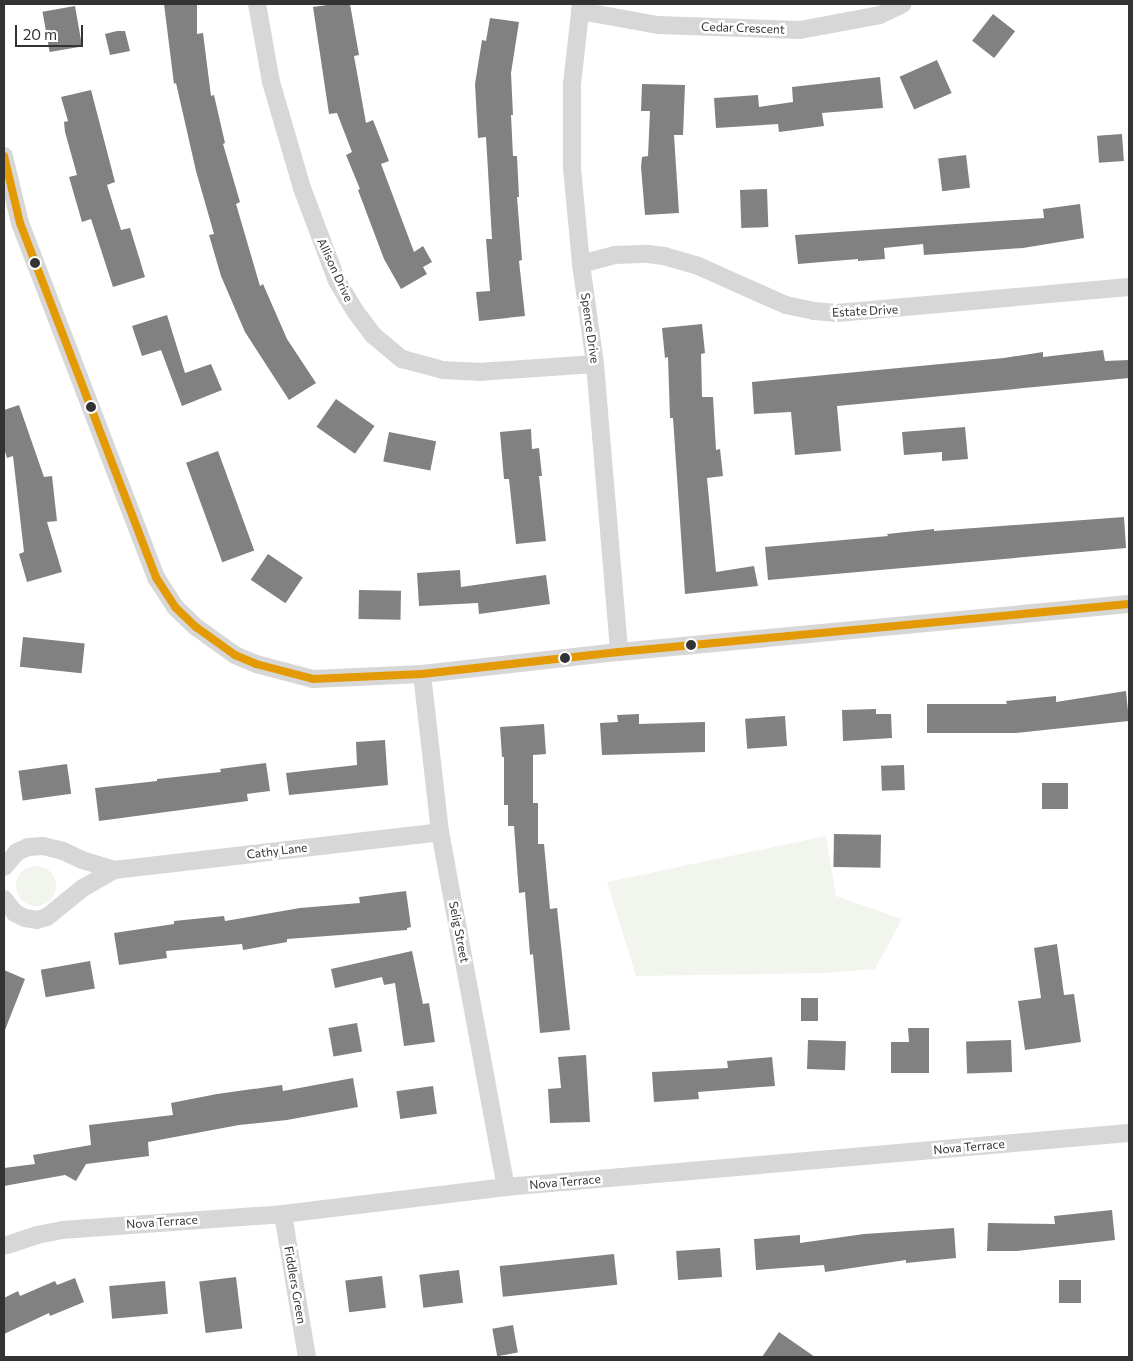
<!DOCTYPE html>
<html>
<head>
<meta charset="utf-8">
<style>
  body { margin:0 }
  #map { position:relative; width:1133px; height:1361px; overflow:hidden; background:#fff; font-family:Commissioner,sans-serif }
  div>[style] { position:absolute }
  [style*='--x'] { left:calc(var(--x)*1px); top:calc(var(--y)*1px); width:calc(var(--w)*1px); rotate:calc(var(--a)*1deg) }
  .green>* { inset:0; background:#f1f5ed }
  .round { border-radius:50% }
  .building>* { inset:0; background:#818181; transform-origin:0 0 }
  .minor>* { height:18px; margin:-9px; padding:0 9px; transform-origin:9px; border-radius:9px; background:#d7d7d7 }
  .bus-1>* { height:8px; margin:-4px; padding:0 4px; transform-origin:4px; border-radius:4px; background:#e39a05 }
  .dots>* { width:14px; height:14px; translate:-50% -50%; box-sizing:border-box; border:2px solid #fff; border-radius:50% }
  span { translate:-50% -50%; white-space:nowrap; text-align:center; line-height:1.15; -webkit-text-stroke:5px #fff; paint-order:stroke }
  .street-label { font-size:12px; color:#333 }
  .frame { position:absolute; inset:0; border:5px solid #333; pointer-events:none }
  .scale { position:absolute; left:15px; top:25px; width:68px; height:22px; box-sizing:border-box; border:2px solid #333; border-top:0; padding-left:6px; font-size:15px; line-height:18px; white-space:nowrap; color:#333; -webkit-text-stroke:4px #fff; paint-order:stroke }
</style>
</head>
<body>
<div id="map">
  <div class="green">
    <i style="clip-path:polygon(826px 836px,836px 896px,902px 919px,875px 969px,824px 973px,636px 976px,607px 882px)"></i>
    <i class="round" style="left:16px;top:866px;width:40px;height:40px"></i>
  </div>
  <div class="building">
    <i style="clip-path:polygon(164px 4px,197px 4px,197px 34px,203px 33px,211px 96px,214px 95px,225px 143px,223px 144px,240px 202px,236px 204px,260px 286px,263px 284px,287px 339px,316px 383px,289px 400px,245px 332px,221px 276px,209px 235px,214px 234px,196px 171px,176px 83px,174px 84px)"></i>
    <i style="clip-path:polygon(334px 4px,350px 4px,359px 55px,354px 56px,366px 123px,373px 120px,389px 161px,381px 164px,414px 252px,423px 246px,432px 262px,423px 267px,427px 274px,401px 289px,384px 259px,358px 190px,360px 189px,346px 155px,352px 152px,337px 113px,329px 114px,313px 7px)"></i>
    <i style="left:75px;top:6px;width:41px;height:33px;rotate:80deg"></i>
    <i style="left:993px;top:14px;width:28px;height:34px;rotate:38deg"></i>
    <i style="clip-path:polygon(490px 18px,519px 22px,511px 73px,513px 115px,511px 115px,513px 156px,517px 156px,519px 197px,517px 197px,522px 260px,519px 261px,525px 316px,479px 321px,476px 292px,490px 291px,486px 239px,492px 239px,486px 137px,478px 138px,475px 84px,482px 40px,486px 41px)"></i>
    <i style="clip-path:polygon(117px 31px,125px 31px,130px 51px,110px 55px,105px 34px)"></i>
    <i style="left:937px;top:60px;width:36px;height:41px;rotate:66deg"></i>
    <i style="clip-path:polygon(880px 77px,883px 108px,822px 113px,824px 126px,779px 132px,778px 124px,716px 128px,714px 98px,758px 95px,759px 107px,793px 102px,792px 87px)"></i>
    <i style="clip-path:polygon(642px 84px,685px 85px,683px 135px,674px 135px,679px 213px,645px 215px,641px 167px,642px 157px,648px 156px,650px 111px,641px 111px)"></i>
    <i style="clip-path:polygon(91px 90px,115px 182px,107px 185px,121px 230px,130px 228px,145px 277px,113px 287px,91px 219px,82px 222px,69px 177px,77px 175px,65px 132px,64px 122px,68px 121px,61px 97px)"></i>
    <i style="left:1122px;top:134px;width:27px;height:25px;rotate:86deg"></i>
    <i style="left:966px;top:155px;width:33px;height:28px;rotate:83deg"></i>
    <i style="left:767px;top:189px;width:38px;height:27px;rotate:88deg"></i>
    <i style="clip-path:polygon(1080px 204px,1084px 238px,1023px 248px,924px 255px,923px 244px,884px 248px,885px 259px,858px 261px,858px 259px,798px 264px,795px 235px,1044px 218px,1043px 209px)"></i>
    <i style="clip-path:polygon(167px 315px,185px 373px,211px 364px,222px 390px,182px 406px,161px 350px,142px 356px,132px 326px)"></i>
    <i style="clip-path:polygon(702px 324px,705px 353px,701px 354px,702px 397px,713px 397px,716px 450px,720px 449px,723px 476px,707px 478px,716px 572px,754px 566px,758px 586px,685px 594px,673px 418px,670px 418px,668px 357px,665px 358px,662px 328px)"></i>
    <i style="clip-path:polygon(1103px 350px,1105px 361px,1129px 360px,1129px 378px,837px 406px,841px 451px,795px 455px,791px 412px,754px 414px,752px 382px,1004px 358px,1043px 352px,1043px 357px)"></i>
    <i style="left:336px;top:399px;width:47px;height:34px;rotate:35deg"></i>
    <i style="clip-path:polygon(19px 405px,44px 477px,52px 476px,57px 521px,47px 522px,62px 572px,27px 582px,19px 554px,24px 552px,13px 456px,7px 458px,4px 448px,4px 410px)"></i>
    <i style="clip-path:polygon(965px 427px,968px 459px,942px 461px,942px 452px,904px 455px,902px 432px)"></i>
    <i style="clip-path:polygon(531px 429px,532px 449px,539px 448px,542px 476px,539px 476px,546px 541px,516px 544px,509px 479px,504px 479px,500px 432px)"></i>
    <i style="left:389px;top:432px;width:48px;height:30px;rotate:11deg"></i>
    <i style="left:218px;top:451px;width:106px;height:34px;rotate:70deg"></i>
    <i style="clip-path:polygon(1124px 517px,1126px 548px,768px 580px,765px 547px,888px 536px,887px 534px,934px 529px,934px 531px)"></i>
    <i style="left:268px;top:554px;width:42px;height:31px;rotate:34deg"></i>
    <i style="clip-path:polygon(460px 570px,461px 587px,546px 575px,550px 604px,479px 614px,478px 603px,419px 606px,417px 573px)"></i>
    <i style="left:359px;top:590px;width:42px;height:29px;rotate:1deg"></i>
    <i style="left:23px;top:637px;width:62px;height:30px;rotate:6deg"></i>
    <i style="clip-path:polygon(1126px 691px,1129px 721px,1015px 733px,927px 733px,927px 704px,1007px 704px,1006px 701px,1056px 696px,1056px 702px)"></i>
    <i style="clip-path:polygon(876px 709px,876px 714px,891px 714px,892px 738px,843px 741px,842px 710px)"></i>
    <i style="clip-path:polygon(639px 714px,639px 724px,705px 722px,705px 752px,602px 755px,600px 723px,618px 722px,617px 715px)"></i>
    <i style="left:785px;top:716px;width:30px;height:40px;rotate:86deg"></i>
    <i style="clip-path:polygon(544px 724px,546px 754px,533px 755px,533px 803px,538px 803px,538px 844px,544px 844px,550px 909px,557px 908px,570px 1030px,540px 1033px,533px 954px,530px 955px,525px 892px,519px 893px,514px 826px,508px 826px,508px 805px,504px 805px,504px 757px,502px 757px,500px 727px)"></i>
    <i style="clip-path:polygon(385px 740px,388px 785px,289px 795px,286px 773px,357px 765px,356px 742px)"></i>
    <i style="clip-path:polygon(266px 763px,270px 791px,247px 794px,248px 801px,99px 821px,95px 788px,157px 781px,157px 779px,221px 772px,220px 769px)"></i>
    <i style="left:67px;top:764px;width:30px;height:49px;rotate:82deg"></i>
    <i style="left:904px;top:765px;width:25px;height:23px;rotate:88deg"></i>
    <i style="left:1068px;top:783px;width:26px;height:26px;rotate:90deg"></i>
    <i style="left:834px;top:834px;width:47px;height:33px;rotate:1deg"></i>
    <i style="clip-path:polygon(406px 891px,411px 927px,407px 928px,407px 930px,287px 939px,287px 942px,243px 950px,242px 944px,166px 951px,167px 958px,119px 965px,114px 933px,174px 924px,174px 921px,224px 916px,225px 921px,300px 908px,360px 903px,359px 897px)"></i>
    <i style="clip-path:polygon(1057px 944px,1064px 995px,1074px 994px,1081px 1042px,1025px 1050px,1018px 1001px,1041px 998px,1034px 948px)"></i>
    <i style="clip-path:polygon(412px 951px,423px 1004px,429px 1003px,435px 1042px,404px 1046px,395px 983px,384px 985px,382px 977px,335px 988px,331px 969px)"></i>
    <i style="left:90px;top:961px;width:28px;height:50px;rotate:80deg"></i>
    <i style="clip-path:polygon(4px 970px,25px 979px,5px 1030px,4px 1030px)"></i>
    <i style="left:801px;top:998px;width:17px;height:23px"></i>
    <i style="left:357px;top:1023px;width:29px;height:29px;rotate:80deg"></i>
    <i style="clip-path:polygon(908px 1028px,929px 1028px,929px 1073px,891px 1073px,891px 1042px,909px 1042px)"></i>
    <i style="left:808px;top:1040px;width:38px;height:29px;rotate:2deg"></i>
    <i style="left:1011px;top:1040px;width:32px;height:45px;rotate:88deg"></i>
    <i style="clip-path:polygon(586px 1055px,590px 1122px,550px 1123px,548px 1089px,561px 1088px,558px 1057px)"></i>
    <i style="clip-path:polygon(772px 1057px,775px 1086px,698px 1092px,699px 1099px,654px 1102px,652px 1072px,728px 1068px,727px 1061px)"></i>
    <i style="clip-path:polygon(353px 1078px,358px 1107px,287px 1120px,239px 1125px,148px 1142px,149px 1156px,86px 1164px,76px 1181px,65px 1175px,4px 1186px,4px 1168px,35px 1164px,33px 1155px,91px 1145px,89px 1125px,173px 1115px,171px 1103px,217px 1094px,282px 1085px,283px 1091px)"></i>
    <i style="left:433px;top:1086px;width:28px;height:37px;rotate:82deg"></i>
    <i style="clip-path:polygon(1112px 1210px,1115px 1240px,1017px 1251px,987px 1251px,988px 1223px,1055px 1224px,1054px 1216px)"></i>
    <i style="clip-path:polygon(954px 1228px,956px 1258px,906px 1263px,906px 1260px,825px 1272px,824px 1265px,756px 1270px,754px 1239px,800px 1235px,800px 1243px,864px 1234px)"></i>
    <i style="left:720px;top:1248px;width:29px;height:44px;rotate:86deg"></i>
    <i style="left:614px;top:1254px;width:31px;height:115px;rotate:84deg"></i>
    <i style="left:459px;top:1270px;width:33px;height:40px;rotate:83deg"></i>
    <i style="left:382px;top:1276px;width:32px;height:37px;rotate:83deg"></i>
    <i style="left:236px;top:1277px;width:52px;height:37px;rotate:83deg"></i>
    <i style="clip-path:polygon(75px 1278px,84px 1302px,50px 1316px,49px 1313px,4px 1334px,4px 1298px,18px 1291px,20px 1296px,55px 1281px,57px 1285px)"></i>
    <i style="left:1081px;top:1280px;width:23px;height:22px;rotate:90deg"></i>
    <i style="left:165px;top:1281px;width:33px;height:56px;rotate:85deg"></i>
    <i style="left:513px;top:1325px;width:28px;height:21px;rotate:80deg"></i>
    <i style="clip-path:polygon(779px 1332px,815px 1357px,762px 1357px)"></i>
  </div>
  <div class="minor">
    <i style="--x:257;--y:4;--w:79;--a:79.8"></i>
    <i style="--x:271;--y:82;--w:110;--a:73.7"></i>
    <i style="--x:302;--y:188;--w:99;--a:69.4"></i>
    <i style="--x:337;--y:281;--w:35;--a:59"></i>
    <i style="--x:355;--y:311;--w:30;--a:53"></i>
    <i style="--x:373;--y:335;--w:38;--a:40"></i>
    <i style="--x:402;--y:359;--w:42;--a:15"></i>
    <i style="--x:443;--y:370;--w:35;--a:3"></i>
    <i style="--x:478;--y:372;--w:117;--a:-3.9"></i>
    <i style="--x:581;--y:4;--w:81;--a:96.4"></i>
    <i style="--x:572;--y:84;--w:84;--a:90"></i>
    <i style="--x:572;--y:168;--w:96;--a:84.6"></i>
    <i style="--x:581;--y:264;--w:101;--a:82"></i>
    <i style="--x:595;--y:364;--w:289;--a:85.2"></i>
    <i style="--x:580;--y:11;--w:79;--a:10.2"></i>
    <i style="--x:658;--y:25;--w:142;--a:2"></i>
    <i style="--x:800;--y:30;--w:81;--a:-10.6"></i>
    <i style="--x:880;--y:15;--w:25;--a:-26"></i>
    <i style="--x:4;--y:156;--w:69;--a:76.6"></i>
    <i style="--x:20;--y:223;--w:381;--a:69"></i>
    <i style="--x:157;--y:579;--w:33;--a:57"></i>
    <i style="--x:175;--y:607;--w:29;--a:44"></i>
    <i style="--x:196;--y:627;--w:48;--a:35.7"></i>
    <i style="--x:235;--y:655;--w:23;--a:23"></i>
    <i style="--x:256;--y:664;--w:59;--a:14.7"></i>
    <i style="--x:313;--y:679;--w:109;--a:-2.6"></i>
    <i style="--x:422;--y:674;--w:198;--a:-6.4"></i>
    <i style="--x:619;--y:652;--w:512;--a:-5.38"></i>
    <i style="--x:581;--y:264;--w:35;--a:-15"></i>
    <i style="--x:615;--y:255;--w:33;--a:-2"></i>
    <i style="--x:648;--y:254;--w:16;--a:7"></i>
    <i style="--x:664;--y:256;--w:33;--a:16"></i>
    <i style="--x:696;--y:265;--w:98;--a:24"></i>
    <i style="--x:786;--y:305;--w:29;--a:12"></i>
    <i style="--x:814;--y:311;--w:23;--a:5"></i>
    <i style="--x:837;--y:313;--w:293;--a:-5.1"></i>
    <i style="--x:422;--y:674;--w:159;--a:83.5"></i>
    <i style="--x:440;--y:832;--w:361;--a:79.5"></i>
    <i style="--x:4;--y:867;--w:20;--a:-49"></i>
    <i style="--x:17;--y:852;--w:12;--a:-24"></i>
    <i style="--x:28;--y:847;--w:15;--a:-4"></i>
    <i style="--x:43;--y:846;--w:21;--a:14"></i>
    <i style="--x:63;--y:851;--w:21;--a:25"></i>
    <i style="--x:82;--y:860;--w:34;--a:17"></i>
    <i style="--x:4;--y:899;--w:18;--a:52"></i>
    <i style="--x:15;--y:913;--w:11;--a:27"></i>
    <i style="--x:25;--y:918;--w:12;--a:9"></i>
    <i style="--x:37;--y:920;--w:10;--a:-17"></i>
    <i style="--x:47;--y:917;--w:46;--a:-38.9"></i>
    <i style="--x:83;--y:888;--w:36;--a:-30"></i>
    <i style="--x:114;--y:870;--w:328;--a:-6.6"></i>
    <i style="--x:283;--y:1214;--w:145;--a:80.5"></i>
    <i style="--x:4;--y:1246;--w:35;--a:-18"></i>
    <i style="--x:37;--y:1235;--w:25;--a:-11"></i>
    <i style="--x:62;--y:1230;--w:222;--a:-4.1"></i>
    <i style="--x:283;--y:1214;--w:225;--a:-6.9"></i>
    <i style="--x:506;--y:1187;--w:625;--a:-4.95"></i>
  </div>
  <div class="bus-1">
    <i style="--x:4;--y:156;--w:69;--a:76.6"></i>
    <i style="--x:20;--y:223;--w:381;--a:69"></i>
    <i style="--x:157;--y:579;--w:33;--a:57"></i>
    <i style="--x:175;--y:607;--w:29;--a:44"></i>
    <i style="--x:196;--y:627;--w:48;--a:35.7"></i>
    <i style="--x:235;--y:655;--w:23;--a:23"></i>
    <i style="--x:256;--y:664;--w:59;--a:14.7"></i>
    <i style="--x:313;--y:679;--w:109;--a:-2.6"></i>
    <i style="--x:422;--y:674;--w:198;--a:-6.4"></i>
    <i style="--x:619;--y:652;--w:512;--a:-5.38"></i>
  </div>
  <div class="dots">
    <i style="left:35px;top:263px;background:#333"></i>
    <i style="left:91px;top:407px;background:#333"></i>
    <i style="left:691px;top:645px;background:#333"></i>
    <i style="left:565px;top:658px;background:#333"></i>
  </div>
  <div class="street-label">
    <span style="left:743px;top:28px;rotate:2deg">Cedar Crescent</span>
    <span style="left:335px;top:270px;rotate:65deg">Allison Drive</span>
    <span style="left:865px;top:311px;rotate:-3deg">Estate Drive</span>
    <span style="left:590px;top:328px;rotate:82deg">Spence Drive</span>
    <span style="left:277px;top:851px;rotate:-7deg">Cathy Lane</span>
    <span style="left:459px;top:932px;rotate:79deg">Selig Street</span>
    <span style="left:969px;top:1147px;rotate:-5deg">Nova Terrace</span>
    <span style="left:565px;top:1182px;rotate:-5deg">Nova Terrace</span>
    <span style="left:162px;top:1222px;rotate:-4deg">Nova Terrace</span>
    <span style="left:295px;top:1285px;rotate:80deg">Fiddlers Green</span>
  </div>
  <div class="frame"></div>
  <div class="scale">20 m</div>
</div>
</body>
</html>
